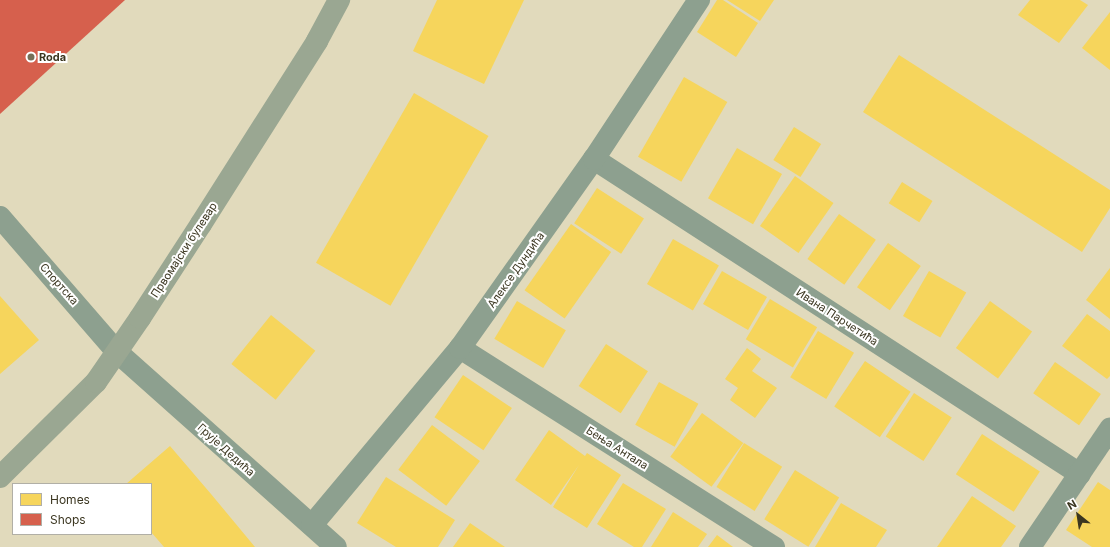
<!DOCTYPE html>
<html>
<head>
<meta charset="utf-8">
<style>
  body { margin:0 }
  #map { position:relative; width:1110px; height:547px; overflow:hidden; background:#e1dabc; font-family:Inter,sans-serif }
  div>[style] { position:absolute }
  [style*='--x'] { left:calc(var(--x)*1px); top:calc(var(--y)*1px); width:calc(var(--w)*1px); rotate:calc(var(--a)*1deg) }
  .homes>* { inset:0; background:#f6d55c; transform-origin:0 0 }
  .shops>* { inset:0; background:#d6604d }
  .street>* { height:22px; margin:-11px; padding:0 11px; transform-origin:11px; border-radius:11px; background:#8da08f }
  .secondary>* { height:22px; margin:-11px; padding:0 11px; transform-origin:11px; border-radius:11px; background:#9aa792 }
  .dots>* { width:11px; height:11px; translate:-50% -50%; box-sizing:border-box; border:2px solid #fff; border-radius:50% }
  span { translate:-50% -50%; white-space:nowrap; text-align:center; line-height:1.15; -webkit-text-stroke:4px #fff; paint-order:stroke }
  .poi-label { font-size:11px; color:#3b3620; font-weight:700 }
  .left { translate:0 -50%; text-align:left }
  .street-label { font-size:11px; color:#3b3620 }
  .legend { position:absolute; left:12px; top:483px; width:140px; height:52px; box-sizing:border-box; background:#fff; border:1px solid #b1afa6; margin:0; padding:5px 7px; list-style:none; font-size:12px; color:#3b3620 }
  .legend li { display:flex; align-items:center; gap:8px; height:20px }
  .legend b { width:20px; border:1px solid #b1afa6 }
  .north { position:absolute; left:1058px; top:495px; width:40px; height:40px; -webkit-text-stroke:3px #fff; paint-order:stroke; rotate:330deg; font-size:11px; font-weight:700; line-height:16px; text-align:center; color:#3b3620 }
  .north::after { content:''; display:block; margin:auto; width:14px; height:18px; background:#3b3620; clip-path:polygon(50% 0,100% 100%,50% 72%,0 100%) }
</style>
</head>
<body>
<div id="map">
  <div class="homes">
    <i style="clip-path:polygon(437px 0,524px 0,484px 84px,413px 51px)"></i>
    <i style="clip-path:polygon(717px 0,723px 0,758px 23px,736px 57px,697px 32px)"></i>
    <i style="clip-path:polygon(727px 0,774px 0,760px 21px)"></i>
    <i style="clip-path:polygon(1030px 0,1080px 0,1088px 5px,1059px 43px,1018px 15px)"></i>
    <i style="clip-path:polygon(1110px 12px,1110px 70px,1082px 48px)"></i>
    <i style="clip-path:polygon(899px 55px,1110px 190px,1110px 208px,1082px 252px,863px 112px)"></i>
    <i style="left:684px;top:77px;width:50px;height:92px;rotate:30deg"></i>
    <i style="left:414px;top:93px;width:86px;height:196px;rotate:30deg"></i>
    <i style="left:794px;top:127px;width:32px;height:39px;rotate:32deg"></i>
    <i style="left:737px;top:148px;width:52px;height:58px;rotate:30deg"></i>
    <i style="left:795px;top:176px;width:47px;height:61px;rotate:35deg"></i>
    <i style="left:902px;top:182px;width:36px;height:25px;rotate:32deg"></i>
    <i style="left:597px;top:188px;width:56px;height:42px;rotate:33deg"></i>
    <i style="left:839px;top:214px;width:45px;height:55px;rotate:35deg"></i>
    <i style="left:571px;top:224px;width:49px;height:81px;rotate:35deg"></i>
    <i style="left:673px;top:239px;width:53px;height:52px;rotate:30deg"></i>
    <i style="left:888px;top:243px;width:40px;height:54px;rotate:35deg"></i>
    <i style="clip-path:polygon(1110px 268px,1110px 319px,1086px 300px)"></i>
    <i style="left:722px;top:271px;width:52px;height:38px;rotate:30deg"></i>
    <i style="left:929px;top:271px;width:43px;height:52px;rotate:30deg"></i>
    <i style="clip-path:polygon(0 296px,39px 340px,0 374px)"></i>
    <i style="left:770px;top:299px;width:55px;height:47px;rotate:31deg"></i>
    <i style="left:517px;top:301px;width:57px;height:44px;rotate:31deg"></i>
    <i style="left:990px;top:301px;width:52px;height:58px;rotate:36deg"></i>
    <i style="clip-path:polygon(1087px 314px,1110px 331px,1110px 376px,1107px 379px,1062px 346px)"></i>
    <i style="left:271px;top:315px;width:57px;height:63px;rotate:39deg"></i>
    <i style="left:818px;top:331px;width:42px;height:54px;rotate:31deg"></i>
    <i style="left:606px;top:344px;width:50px;height:50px;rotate:33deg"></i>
    <i style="clip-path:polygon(747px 348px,761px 359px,752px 371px,777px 388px,755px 418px,730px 400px,738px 388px,725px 379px)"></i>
    <i style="left:865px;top:361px;width:55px;height:55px;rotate:34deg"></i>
    <i style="left:1055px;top:362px;width:56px;height:38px;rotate:35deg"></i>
    <i style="left:463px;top:375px;width:59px;height:51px;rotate:34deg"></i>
    <i style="left:659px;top:382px;width:45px;height:49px;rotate:29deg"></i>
    <i style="left:914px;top:393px;width:45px;height:52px;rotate:33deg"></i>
    <i style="left:702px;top:413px;width:51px;height:54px;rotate:36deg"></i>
    <i style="left:432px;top:425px;width:60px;height:56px;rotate:37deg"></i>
    <i style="clip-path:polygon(549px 430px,585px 456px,587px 453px,621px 475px,587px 528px,553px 507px,579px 465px,551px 505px,515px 480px)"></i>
    <i style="left:982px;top:434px;width:69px;height:48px;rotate:33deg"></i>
    <i style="left:744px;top:443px;width:45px;height:52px;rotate:32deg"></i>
    <i style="clip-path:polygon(170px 446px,211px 494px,255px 547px,164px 547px,151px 532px,151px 484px,126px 484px)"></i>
    <i style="left:795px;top:470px;width:52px;height:58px;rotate:32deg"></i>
    <i style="clip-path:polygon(386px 477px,455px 520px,438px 547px,396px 547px,357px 523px)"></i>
    <i style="clip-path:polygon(1098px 482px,1110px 490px,1110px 547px,1092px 547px,1066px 530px)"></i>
    <i style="clip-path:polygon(623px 483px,666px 509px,642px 547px,634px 547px,597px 524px)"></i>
    <i style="clip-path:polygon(972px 496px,1016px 526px,1001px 547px,937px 547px)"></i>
    <i style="clip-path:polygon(841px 503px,887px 530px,876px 547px,815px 547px)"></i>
    <i style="clip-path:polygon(673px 512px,707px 534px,698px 547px,651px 547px)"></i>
    <i style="clip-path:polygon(470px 523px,505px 547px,453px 547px)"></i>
    <i style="clip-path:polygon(717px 535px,733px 547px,708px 547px)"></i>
  </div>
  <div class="shops">
    <i style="clip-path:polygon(0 0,125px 0,0 114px)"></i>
  </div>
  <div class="street">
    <i style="--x:594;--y:159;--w:579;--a:32.95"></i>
    <i style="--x:0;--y:217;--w:179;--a:49.1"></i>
    <i style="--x:117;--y:352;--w:293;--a:41.7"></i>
    <i style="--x:460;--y:348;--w:372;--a:32.4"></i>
    <i style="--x:312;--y:525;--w:231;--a:-50.1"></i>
    <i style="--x:460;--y:348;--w:232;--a:-54.7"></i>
    <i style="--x:594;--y:159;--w:191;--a:-56.6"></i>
    <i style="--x:1030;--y:547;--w:143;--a:-55.9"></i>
  </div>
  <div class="secondary">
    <i style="--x:0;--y:477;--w:135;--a:-44.7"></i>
    <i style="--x:96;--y:382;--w:78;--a:-55.5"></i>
    <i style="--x:140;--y:318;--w:112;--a:-57"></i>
    <i style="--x:201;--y:224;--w:217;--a:-57.6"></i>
    <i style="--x:317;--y:41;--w:47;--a:-61.8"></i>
  </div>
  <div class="dots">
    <i style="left:31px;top:57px;background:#756f57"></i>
  </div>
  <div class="poi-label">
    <span class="left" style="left:39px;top:57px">Roda</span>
  </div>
  <div class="street-label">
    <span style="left:184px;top:250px;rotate:-57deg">Првомајски булевар</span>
    <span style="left:516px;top:270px;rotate:-55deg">Алексе Дундића</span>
    <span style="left:59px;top:284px;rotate:48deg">Спортска</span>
    <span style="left:837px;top:317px;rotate:33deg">Ивана Парчетића</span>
    <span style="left:617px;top:448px;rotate:32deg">Бења Антала</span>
    <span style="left:226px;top:450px;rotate:42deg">Грује Дедића</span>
  </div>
  <ul class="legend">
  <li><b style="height:11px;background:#f6d55c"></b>Homes</li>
  <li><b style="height:11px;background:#d6604d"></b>Shops</li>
  </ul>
  <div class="north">N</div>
</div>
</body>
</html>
